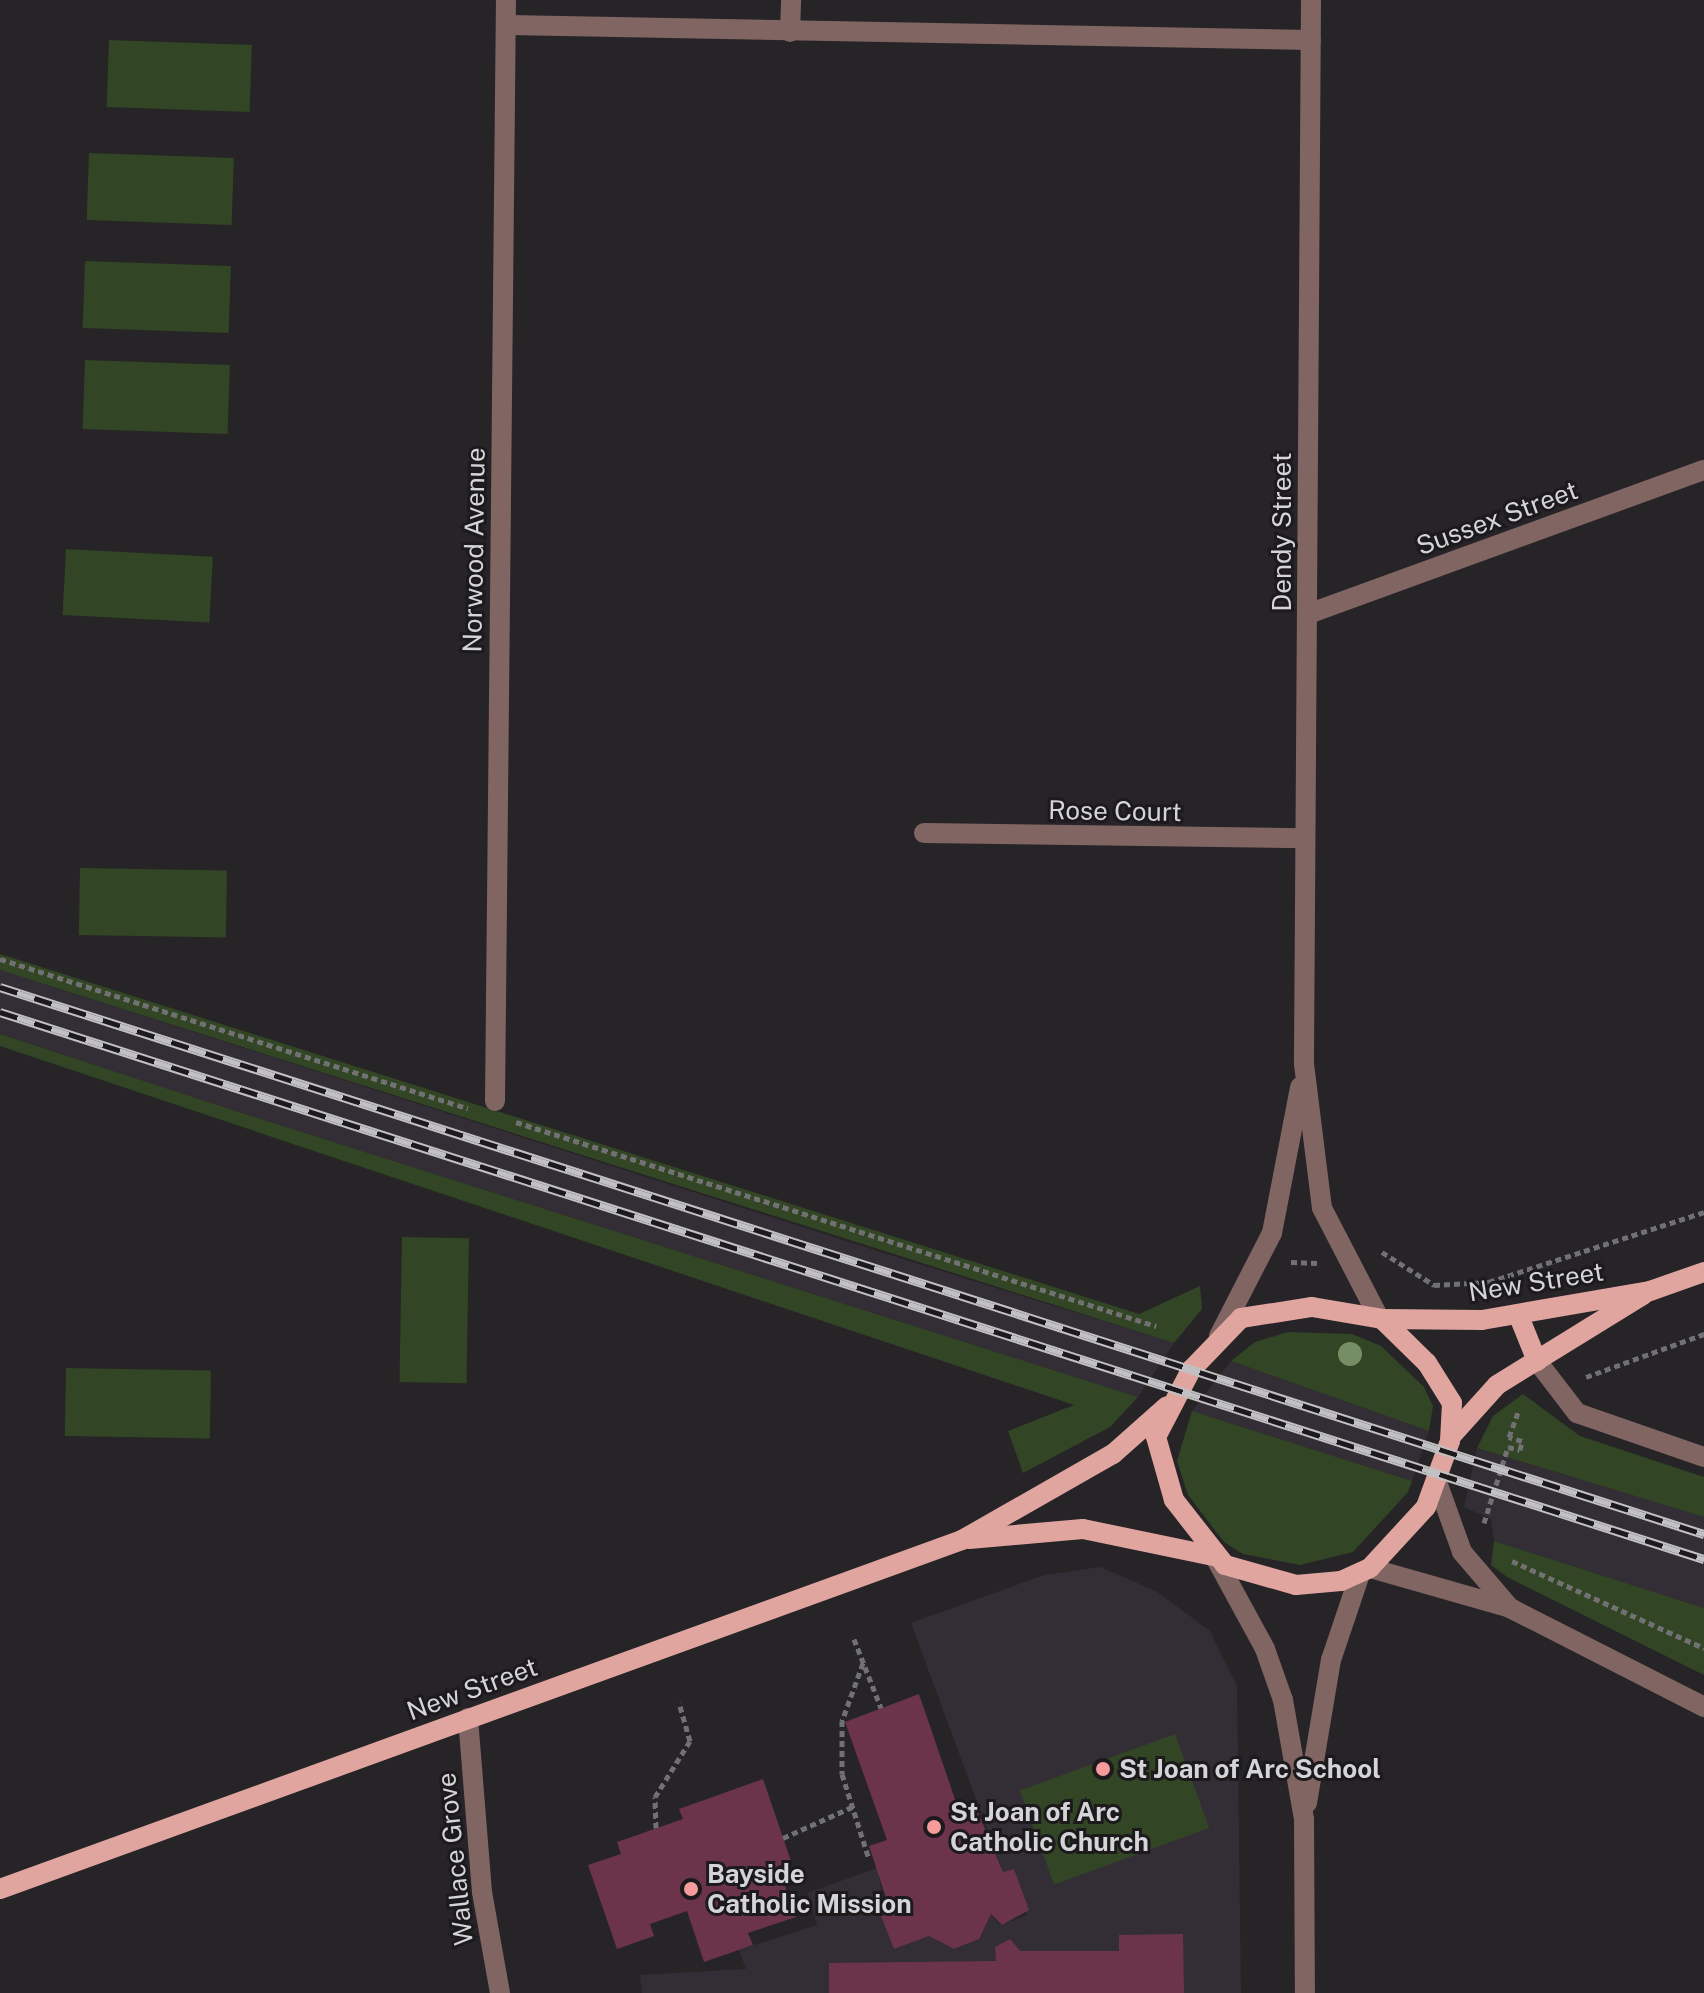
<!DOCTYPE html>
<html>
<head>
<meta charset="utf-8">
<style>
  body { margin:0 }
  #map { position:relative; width:1704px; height:1993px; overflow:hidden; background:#262427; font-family:"Public Sans",sans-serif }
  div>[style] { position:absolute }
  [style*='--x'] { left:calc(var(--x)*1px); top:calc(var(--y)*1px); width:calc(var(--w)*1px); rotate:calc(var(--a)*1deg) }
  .built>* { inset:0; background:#332e36 }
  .green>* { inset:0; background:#324524; transform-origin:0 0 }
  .building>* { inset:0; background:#6b344a }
  .path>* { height:5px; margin-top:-2.5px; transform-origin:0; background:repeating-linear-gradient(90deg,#717072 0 6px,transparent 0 10px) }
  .minor>* { height:20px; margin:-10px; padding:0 10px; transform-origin:10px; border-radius:10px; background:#816562 }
  .major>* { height:20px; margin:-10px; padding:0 10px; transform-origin:10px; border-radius:10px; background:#e0a59f }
  .rail>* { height:9px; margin-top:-4.5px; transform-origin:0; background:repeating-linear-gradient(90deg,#1c1a1d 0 18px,#c1c0c2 0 36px); box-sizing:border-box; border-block:2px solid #c1c0c2 }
  .trees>* { width:24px; height:24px; margin:-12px; border-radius:50%; background:#758e64 }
  .dots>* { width:22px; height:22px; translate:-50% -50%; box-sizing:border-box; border:4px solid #1c1a1d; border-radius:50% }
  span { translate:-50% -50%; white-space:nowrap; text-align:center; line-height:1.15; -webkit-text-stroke:6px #1c1a1d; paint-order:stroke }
  .street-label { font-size:26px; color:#d5d4d6 }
  .poi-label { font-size:26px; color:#d5d4d6; font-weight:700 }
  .left { translate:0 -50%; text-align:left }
</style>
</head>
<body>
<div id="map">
  <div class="built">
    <i style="clip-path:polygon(0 970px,890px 1255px,1174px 1343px,1138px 1397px,245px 1114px,0 1034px)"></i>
    <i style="clip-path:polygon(1231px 1361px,1429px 1431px,1412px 1481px,1192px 1411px)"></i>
    <i style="clip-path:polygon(1477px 1448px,1704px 1517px,1704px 1608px,1494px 1541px,1491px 1519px,1464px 1507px)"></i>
    <i style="clip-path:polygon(1100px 1567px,1156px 1591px,1210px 1631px,1237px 1686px,1241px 1993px,642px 1993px,640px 1975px,746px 1969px,739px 1950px,817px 1925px,807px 1893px,877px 1868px,894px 1949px,929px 1936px,955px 1949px,978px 1939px,991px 1915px,1000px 1925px,1027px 1915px,1014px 1869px,1003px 1872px,911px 1623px,1044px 1575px)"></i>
  </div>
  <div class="green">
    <i style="left:109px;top:40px;width:143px;height:67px;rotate:2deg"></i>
    <i style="left:89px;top:153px;width:145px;height:67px;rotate:2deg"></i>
    <i style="left:85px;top:261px;width:146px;height:67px;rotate:2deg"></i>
    <i style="left:85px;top:360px;width:145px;height:69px;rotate:2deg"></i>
    <i style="left:66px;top:549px;width:147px;height:66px;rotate:3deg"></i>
    <i style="left:80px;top:868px;width:147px;height:67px;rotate:1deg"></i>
    <i style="clip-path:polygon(0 954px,1139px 1314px,1200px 1286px,1202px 1309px,1174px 1343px,0 970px)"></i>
    <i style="clip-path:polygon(0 1034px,245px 1114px,1138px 1397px,1110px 1427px,1023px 1473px,1008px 1431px,1074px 1405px,0 1046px)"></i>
    <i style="left:402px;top:1237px;width:67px;height:145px;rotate:1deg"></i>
    <i style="clip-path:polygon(1288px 1332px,1352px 1334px,1381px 1346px,1424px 1387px,1433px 1406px,1429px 1431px,1231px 1361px,1255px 1342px)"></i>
    <i style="left:66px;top:1368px;width:145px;height:68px;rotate:1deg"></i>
    <i style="clip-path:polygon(1523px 1394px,1580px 1436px,1704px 1477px,1704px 1517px,1477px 1448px,1493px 1416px)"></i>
    <i style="clip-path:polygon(1192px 1411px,1412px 1481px,1408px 1492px,1353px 1552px,1300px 1565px,1243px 1554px,1224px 1542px,1188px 1495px,1177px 1461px)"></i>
    <i style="clip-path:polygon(1494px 1541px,1704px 1608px,1704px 1675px,1507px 1577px,1491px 1565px)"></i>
    <i style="left:1175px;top:1734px;width:100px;height:165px;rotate:70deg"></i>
  </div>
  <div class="building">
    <i style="clip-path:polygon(919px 1694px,960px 1814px,976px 1807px,1003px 1872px,1014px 1869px,1029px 1910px,1002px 1925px,991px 1914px,979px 1939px,954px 1949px,929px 1936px,894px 1949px,881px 1916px,891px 1913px,869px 1846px,887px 1840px,845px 1722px)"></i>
    <i style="clip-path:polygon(763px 1779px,791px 1861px,778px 1866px,796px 1917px,748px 1933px,753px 1945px,704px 1962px,687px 1911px,650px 1924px,654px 1936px,617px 1949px,588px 1865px,621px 1854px,617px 1842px,683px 1819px,679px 1809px)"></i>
    <i style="clip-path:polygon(1183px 1934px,1184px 1993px,829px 1993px,829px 1963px,996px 1961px,995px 1947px,1010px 1939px,1020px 1951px,1119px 1951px,1119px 1935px)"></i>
  </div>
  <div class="path">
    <i style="--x:0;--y:959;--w:491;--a:17.7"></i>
    <i style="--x:516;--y:1122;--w:672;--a:17.68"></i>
    <i style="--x:1382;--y:1252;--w:62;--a:32.4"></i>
    <i style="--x:1434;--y:1285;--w:55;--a:-3.1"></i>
    <i style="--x:1489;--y:1282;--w:226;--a:-18"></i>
    <i style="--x:1291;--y:1262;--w:26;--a:2"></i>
    <i style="--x:1586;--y:1377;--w:126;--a:-20"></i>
    <i style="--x:1484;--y:1523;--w:80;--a:-72.5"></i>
    <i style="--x:1508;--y:1447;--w:12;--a:14"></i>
    <i style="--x:1520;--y:1450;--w:9;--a:-77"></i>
    <i style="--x:1522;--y:1441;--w:14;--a:-163"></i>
    <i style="--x:1509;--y:1437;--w:27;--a:-70"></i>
    <i style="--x:1512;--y:1561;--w:211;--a:24.4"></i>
    <i style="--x:854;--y:1639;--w:74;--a:68.6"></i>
    <i style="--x:863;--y:1663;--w:62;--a:109.9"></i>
    <i style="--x:842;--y:1721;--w:53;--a:90"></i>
    <i style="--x:842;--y:1774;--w:89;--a:72.4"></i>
    <i style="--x:656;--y:1828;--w:31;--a:-92"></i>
    <i style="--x:655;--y:1797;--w:66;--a:-58"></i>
    <i style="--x:690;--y:1741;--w:40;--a:-106"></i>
    <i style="--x:783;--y:1838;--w:76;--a:-24.2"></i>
  </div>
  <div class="minor">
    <i style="--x:1311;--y:0;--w:1064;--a:90.38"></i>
    <i style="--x:1304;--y:1064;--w:145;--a:82.9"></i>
    <i style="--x:1322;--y:1208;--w:124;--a:62.6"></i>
    <i style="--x:506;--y:25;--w:805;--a:1.07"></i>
    <i style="--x:790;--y:32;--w:32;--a:-88"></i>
    <i style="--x:1308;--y:614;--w:421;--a:-20"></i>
    <i style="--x:924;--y:833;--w:381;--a:0.8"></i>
    <i style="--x:495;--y:1101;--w:1101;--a:-89.43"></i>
    <i style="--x:1219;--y:1336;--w:116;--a:-62.8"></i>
    <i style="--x:1272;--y:1233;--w:149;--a:-79.1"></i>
    <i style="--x:1537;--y:1361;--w:66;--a:52.4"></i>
    <i style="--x:1577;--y:1413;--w:134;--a:19.1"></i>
    <i style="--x:1437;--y:1482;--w:74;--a:70.3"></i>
    <i style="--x:1462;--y:1552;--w:74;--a:49.4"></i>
    <i style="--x:1216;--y:1559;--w:102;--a:61.4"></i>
    <i style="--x:1265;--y:1649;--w:54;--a:70.6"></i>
    <i style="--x:1283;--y:1700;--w:121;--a:80"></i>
    <i style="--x:1304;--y:1819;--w:174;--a:89.7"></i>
    <i style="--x:1370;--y:1568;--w:146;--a:15.9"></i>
    <i style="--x:1510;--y:1608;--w:218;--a:27"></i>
    <i style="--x:468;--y:1718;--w:175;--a:85.4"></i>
    <i style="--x:482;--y:1892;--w:103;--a:79.9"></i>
    <i style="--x:1307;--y:1803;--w:145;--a:-80.5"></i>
    <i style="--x:1331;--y:1660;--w:91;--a:-71.4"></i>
  </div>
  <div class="major">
    <i style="--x:1518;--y:1314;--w:51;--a:68"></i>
    <i style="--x:1382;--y:1319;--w:63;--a:44.4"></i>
    <i style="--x:1427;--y:1363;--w:47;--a:58"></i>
    <i style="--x:1452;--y:1403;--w:38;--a:93"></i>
    <i style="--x:1450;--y:1441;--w:70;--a:110"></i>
    <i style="--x:1426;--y:1507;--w:83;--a:132.6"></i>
    <i style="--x:1370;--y:1568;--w:32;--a:156"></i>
    <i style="--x:1341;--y:1581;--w:45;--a:174.9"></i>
    <i style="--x:1296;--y:1585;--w:74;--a:-164.3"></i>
    <i style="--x:1225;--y:1565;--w:83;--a:-128.1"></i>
    <i style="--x:1174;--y:1500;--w:66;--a:-105.9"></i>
    <i style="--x:1156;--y:1437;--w:76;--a:-62.4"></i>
    <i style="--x:1191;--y:1370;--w:72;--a:-46.1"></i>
    <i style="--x:1241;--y:1318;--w:72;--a:-8.8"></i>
    <i style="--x:1312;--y:1307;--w:71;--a:9.7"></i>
    <i style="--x:1382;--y:1319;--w:100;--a:0.6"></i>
    <i style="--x:1482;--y:1320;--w:170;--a:-9.8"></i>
    <i style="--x:1650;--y:1291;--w:57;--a:-19.4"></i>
    <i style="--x:1452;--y:1435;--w:67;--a:-48"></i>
    <i style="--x:1497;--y:1385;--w:172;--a:-31.7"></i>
    <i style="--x:969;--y:1539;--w:114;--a:-5"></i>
    <i style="--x:1083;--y:1529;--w:133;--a:11.7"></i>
    <i style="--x:0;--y:1889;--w:1023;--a:-19.94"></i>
    <i style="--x:962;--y:1540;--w:174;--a:-29.7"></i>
    <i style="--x:1113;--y:1454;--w:72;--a:-41.6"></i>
  </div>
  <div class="rail">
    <i style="--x:0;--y:987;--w:1790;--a:17.8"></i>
    <i style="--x:0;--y:1012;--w:1790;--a:17.8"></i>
  </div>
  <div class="trees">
    <i style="left:1350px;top:1354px"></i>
  </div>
  <div class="dots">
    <i style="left:1103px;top:1769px;background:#f59b9b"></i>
    <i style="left:934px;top:1827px;background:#f59b9b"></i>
    <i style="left:691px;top:1889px;background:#f59b9b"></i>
  </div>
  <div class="street-label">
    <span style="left:1497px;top:518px;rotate:-20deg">Sussex Street</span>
    <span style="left:1282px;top:532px;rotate:-90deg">Dendy Street</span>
    <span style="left:474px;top:550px;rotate:-89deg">Norwood Avenue</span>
    <span style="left:1115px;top:811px;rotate:1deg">Rose Court</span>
    <span style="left:1536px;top:1282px;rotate:-9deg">New Street</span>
    <span style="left:472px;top:1689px;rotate:-20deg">New Street</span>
    <span style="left:455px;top:1859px;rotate:-96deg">Wallace Grove</span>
  </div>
  <div class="poi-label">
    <span class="left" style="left:1119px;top:1769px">St Joan of Arc School</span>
    <span class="left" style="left:950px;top:1827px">St Joan of Arc<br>Catholic Church</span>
    <span class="left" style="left:707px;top:1889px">Bayside<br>Catholic Mission</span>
  </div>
</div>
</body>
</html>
